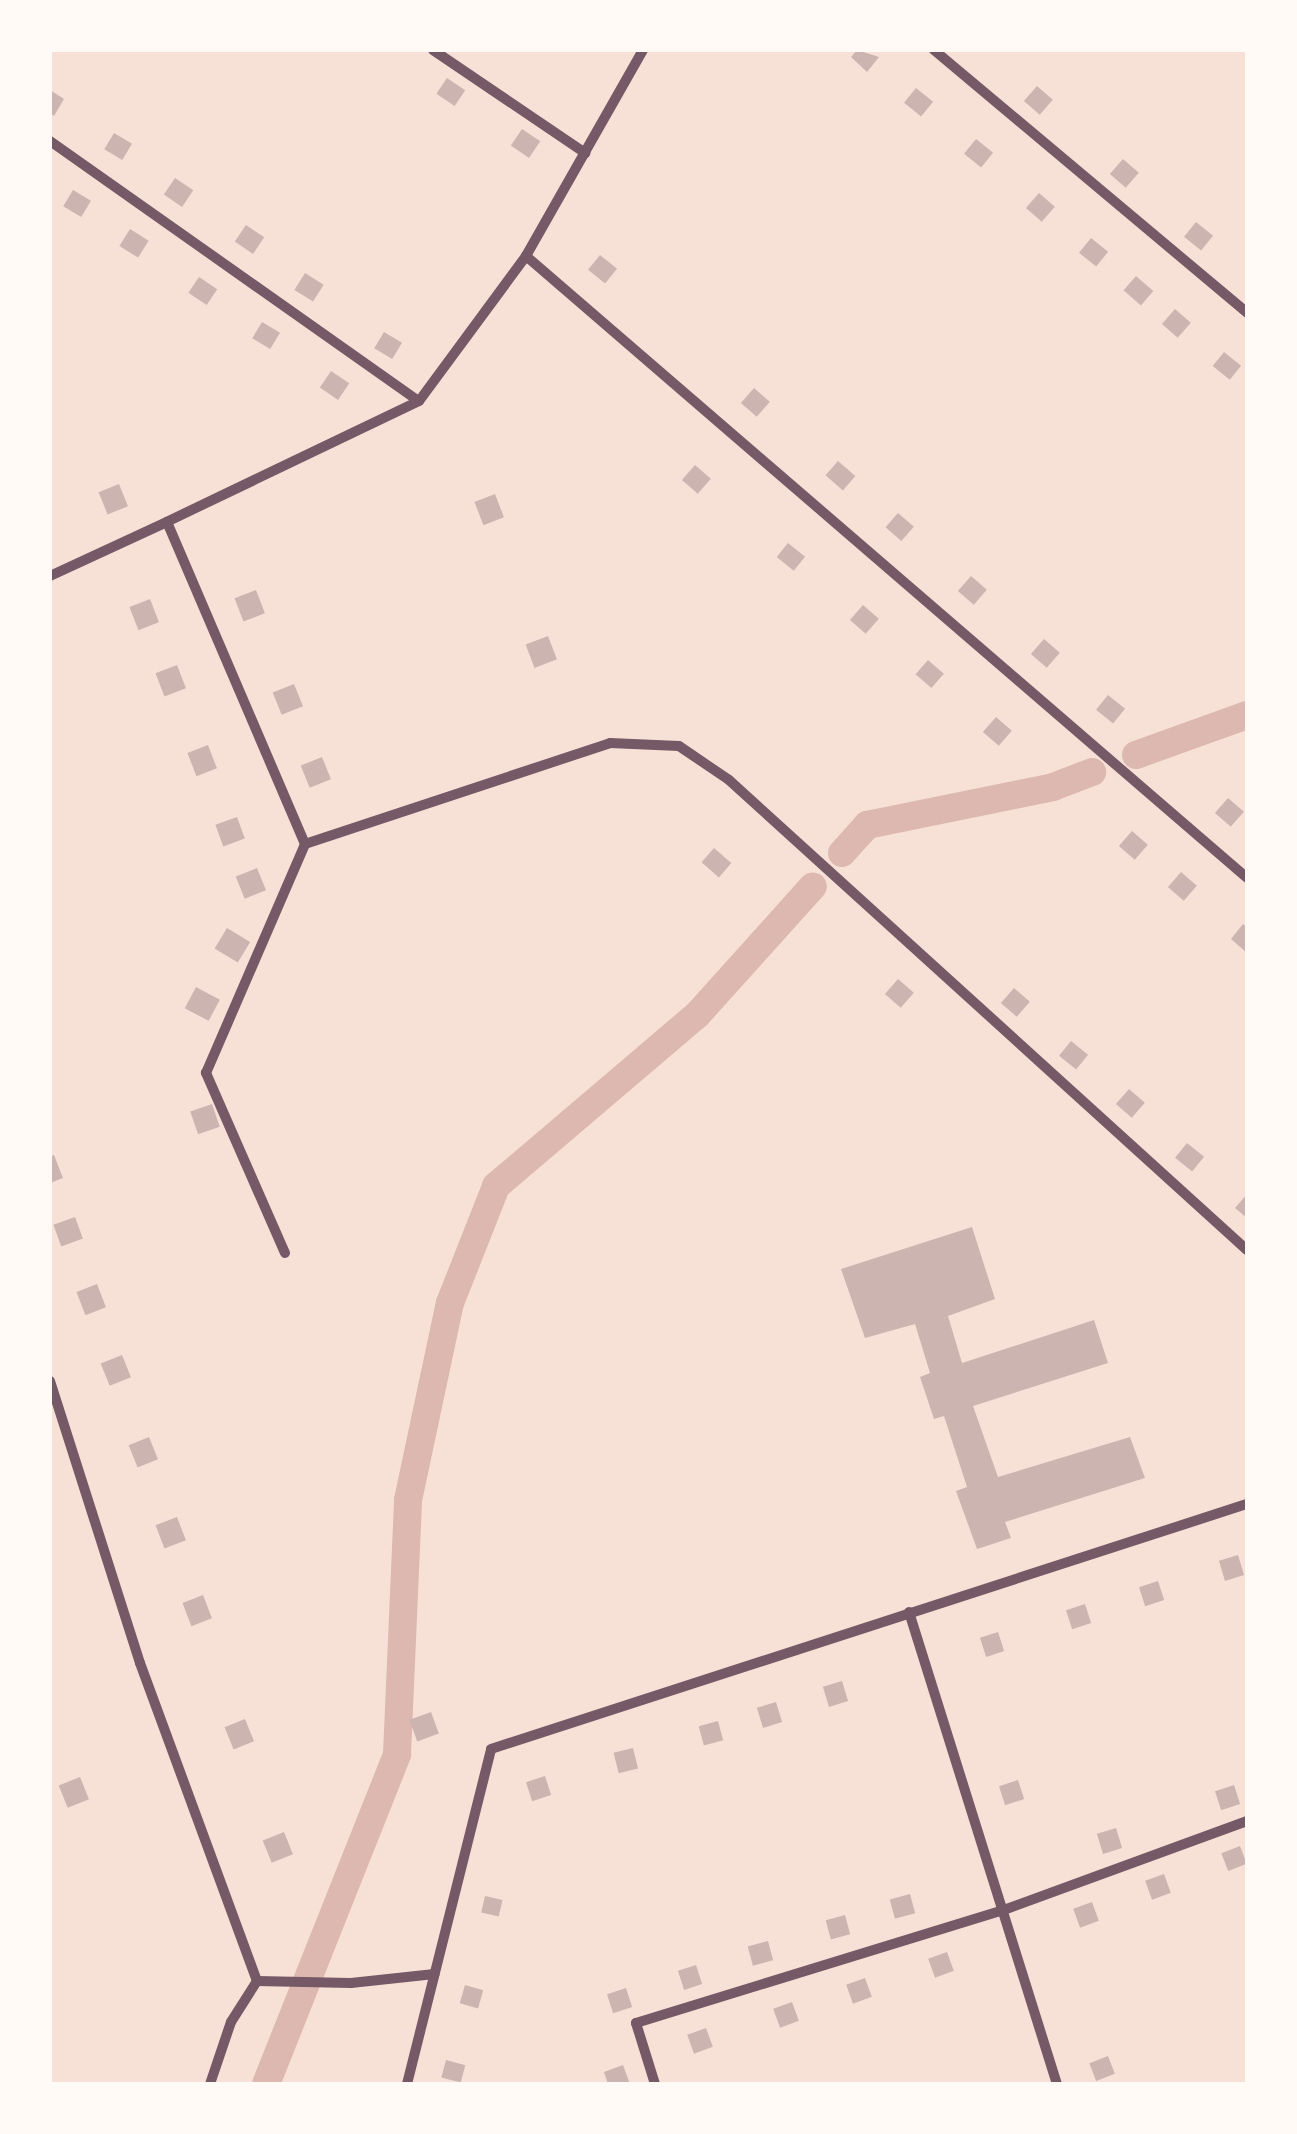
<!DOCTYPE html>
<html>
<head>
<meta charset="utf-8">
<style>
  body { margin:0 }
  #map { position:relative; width:1297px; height:2134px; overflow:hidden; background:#f7e1d7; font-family:Jost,sans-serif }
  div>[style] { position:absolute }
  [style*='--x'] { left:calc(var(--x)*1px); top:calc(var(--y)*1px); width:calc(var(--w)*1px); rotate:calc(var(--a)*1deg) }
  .canal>* { height:28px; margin:-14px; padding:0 14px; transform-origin:14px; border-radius:14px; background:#dcb8b0 }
  .building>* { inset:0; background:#ccb4b1; transform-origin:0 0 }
  .minor>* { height:10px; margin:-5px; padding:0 5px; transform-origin:5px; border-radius:5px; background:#755966 }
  span { translate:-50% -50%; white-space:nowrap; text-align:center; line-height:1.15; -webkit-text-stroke:10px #fffaf5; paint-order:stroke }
  .frame { position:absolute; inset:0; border:52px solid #fffaf5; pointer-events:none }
</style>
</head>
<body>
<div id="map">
  <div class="canal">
    <i style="--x:1136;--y:755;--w:118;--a:-19.8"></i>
    <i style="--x:842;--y:853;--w:38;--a:-48"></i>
    <i style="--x:867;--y:825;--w:190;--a:-11.5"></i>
    <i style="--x:1053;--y:787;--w:42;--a:-21"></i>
    <i style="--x:266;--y:2084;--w:355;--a:-68.3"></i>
    <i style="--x:397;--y:1754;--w:254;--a:-87.5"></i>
    <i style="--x:408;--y:1500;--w:201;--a:-78"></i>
    <i style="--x:450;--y:1303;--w:126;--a:-68.5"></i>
    <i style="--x:496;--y:1186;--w:264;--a:-40.4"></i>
    <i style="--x:697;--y:1015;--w:173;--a:-48"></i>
  </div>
  <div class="building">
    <i style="clip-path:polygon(857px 50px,879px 57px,867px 72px,851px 57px)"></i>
    <i style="left:447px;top:78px;width:22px;height:19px;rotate:34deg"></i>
    <i style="left:1037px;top:86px;width:21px;height:20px;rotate:41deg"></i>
    <i style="left:916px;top:88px;width:22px;height:19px;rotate:39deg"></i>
    <i style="clip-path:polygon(50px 90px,64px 99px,54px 116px,50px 113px)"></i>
    <i style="left:522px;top:129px;width:22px;height:20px;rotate:34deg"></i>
    <i style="left:114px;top:133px;width:21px;height:19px;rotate:31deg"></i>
    <i style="left:976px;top:139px;width:22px;height:19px;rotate:39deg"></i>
    <i style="left:1123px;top:159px;width:21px;height:20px;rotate:41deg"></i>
    <i style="left:175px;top:178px;width:22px;height:20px;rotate:34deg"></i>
    <i style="left:73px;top:190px;width:21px;height:19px;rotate:31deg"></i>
    <i style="left:1039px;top:193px;width:21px;height:20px;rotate:41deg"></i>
    <i style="left:1196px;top:222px;width:22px;height:19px;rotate:39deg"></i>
    <i style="left:246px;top:225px;width:22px;height:20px;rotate:34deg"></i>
    <i style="left:130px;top:229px;width:22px;height:20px;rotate:32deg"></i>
    <i style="left:1091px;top:238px;width:22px;height:19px;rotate:39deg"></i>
    <i style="left:600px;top:255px;width:22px;height:19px;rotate:39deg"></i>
    <i style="left:305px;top:273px;width:22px;height:20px;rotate:32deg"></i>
    <i style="left:1136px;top:276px;width:23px;height:19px;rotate:41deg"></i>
    <i style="left:199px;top:277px;width:22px;height:19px;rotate:34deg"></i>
    <i style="left:1175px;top:309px;width:21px;height:20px;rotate:41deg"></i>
    <i style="left:262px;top:322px;width:21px;height:19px;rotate:31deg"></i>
    <i style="left:384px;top:332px;width:21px;height:19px;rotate:31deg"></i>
    <i style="left:1224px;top:352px;width:22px;height:18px;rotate:39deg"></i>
    <i style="left:331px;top:371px;width:22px;height:20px;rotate:34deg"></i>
    <i style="left:754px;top:388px;width:21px;height:20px;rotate:41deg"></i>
    <i style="left:838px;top:461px;width:23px;height:19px;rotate:41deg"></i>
    <i style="left:695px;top:465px;width:21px;height:20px;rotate:41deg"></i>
    <i style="left:119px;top:484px;width:24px;height:22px;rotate:68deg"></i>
    <i style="left:495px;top:494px;width:25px;height:22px;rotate:69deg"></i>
    <i style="left:898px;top:513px;width:21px;height:19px;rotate:41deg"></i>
    <i style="left:788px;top:543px;width:22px;height:18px;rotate:39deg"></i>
    <i style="left:971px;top:576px;width:21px;height:20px;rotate:41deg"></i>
    <i style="left:256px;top:590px;width:25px;height:23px;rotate:69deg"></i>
    <i style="left:150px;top:599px;width:25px;height:22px;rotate:69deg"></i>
    <i style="left:863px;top:605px;width:21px;height:20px;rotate:41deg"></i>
    <i style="left:548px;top:636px;width:25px;height:24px;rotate:69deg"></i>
    <i style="left:1044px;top:639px;width:21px;height:20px;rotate:41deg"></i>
    <i style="left:928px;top:660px;width:21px;height:19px;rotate:41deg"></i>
    <i style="left:177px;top:665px;width:25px;height:23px;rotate:69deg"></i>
    <i style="left:294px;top:684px;width:24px;height:23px;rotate:68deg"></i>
    <i style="left:1108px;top:695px;width:22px;height:19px;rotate:39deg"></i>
    <i style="left:996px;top:717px;width:21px;height:20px;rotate:41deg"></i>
    <i style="left:208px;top:745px;width:25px;height:22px;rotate:69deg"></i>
    <i style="left:322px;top:757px;width:24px;height:23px;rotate:68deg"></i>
    <i style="left:1228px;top:798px;width:21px;height:20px;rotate:41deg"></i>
    <i style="left:237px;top:817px;width:23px;height:23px;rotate:70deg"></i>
    <i style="left:1132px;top:831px;width:21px;height:20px;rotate:41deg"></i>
    <i style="left:714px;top:848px;width:23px;height:19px;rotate:41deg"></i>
    <i style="left:257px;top:868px;width:24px;height:23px;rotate:68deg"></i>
    <i style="left:1181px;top:872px;width:21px;height:20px;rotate:41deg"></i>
    <i style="clip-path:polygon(1243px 924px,1247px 928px,1247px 953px,1231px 939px)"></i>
    <i style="left:227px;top:928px;width:27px;height:24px;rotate:31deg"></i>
    <i style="left:898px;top:979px;width:21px;height:20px;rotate:41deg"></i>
    <i style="left:196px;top:987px;width:27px;height:24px;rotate:28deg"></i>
    <i style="left:1014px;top:988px;width:21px;height:20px;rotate:41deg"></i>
    <i style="left:1071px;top:1041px;width:22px;height:19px;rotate:39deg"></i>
    <i style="left:1129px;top:1089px;width:21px;height:20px;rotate:41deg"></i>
    <i style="left:212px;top:1104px;width:24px;height:23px;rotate:71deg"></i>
    <i style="left:1187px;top:1143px;width:22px;height:19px;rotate:39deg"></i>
    <i style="clip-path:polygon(54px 1155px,63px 1178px,50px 1183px,50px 1157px)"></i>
    <i style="clip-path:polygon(1247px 1194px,1247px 1218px,1235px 1208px)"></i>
    <i style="left:75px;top:1217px;width:23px;height:23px;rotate:70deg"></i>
    <i style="clip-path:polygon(972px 1227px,995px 1299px,948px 1316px,962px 1363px,1094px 1320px,1108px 1363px,973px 1406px,998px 1477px,1130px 1437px,1145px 1478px,1005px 1522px,1011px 1538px,977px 1549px,956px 1491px,967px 1487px,944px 1416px,934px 1419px,920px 1377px,930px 1373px,915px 1324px,865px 1338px,841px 1269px)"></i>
    <i style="left:97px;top:1284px;width:25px;height:22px;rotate:69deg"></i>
    <i style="left:122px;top:1355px;width:24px;height:23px;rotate:68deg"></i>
    <i style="left:149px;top:1437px;width:24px;height:22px;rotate:68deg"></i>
    <i style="left:177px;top:1517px;width:25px;height:23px;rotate:69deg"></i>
    <i style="left:1238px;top:1555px;width:21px;height:20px;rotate:73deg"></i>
    <i style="left:1158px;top:1581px;width:20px;height:20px;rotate:72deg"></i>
    <i style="left:203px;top:1595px;width:25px;height:22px;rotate:69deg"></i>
    <i style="left:1085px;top:1604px;width:20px;height:20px;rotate:72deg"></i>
    <i style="left:998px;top:1632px;width:20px;height:19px;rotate:72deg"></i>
    <i style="left:842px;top:1681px;width:21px;height:20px;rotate:73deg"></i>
    <i style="left:776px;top:1702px;width:21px;height:20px;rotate:73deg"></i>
    <i style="left:431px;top:1712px;width:23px;height:23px;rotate:70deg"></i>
    <i style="left:245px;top:1719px;width:24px;height:22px;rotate:68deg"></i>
    <i style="left:718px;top:1721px;width:20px;height:20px;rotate:75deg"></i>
    <i style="left:633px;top:1748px;width:21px;height:20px;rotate:76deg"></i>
    <i style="left:545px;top:1776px;width:20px;height:20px;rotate:72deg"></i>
    <i style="left:80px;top:1777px;width:24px;height:23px;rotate:68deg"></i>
    <i style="left:1018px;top:1780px;width:20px;height:20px;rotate:72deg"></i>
    <i style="left:1234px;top:1785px;width:20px;height:20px;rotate:72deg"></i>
    <i style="left:1116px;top:1828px;width:21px;height:20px;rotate:73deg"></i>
    <i style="left:284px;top:1832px;width:24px;height:23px;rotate:68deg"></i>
    <i style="left:1240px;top:1846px;width:19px;height:20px;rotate:69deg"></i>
    <i style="left:1164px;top:1874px;width:20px;height:20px;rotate:70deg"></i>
    <i style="left:910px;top:1894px;width:20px;height:21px;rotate:75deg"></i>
    <i style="left:485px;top:1896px;width:18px;height:17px;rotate:13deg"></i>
    <i style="left:1092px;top:1902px;width:20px;height:20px;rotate:70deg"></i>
    <i style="left:845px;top:1915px;width:20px;height:20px;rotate:75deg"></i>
    <i style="left:768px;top:1941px;width:20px;height:21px;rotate:75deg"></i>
    <i style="left:947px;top:1952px;width:20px;height:20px;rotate:70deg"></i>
    <i style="left:696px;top:1965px;width:20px;height:19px;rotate:72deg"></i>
    <i style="left:865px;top:1978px;width:20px;height:20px;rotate:70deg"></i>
    <i style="left:465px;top:1985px;width:19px;height:19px;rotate:16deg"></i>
    <i style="left:626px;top:1988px;width:20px;height:20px;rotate:72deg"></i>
    <i style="left:792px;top:2002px;width:20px;height:20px;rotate:70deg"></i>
    <i style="left:706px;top:2028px;width:20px;height:20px;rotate:70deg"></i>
    <i style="left:1108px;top:2056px;width:19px;height:20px;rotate:69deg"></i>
    <i style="left:446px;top:2060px;width:20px;height:18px;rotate:15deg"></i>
    <i style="clip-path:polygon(623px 2065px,630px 2084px,608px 2084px,604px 2072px)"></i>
  </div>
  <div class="minor">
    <i style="--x:433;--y:50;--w:184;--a:34.1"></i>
    <i style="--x:643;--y:50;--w:237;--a:119.6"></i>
    <i style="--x:526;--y:256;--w:180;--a:126.4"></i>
    <i style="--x:419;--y:401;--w:280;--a:154.4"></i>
    <i style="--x:167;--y:522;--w:350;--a:66.8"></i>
    <i style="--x:305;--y:844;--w:321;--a:-18.3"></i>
    <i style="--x:610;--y:743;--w:69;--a:2.5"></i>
    <i style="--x:679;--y:746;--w:60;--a:34.2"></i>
    <i style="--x:729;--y:780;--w:699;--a:42.22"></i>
    <i style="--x:934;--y:50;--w:409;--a:40"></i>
    <i style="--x:50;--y:141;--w:451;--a:35.2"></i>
    <i style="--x:526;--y:256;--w:952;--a:40.78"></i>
    <i style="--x:50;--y:576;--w:129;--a:-24.8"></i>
    <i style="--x:285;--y:1253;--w:197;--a:-113.7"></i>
    <i style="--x:206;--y:1073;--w:249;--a:-66.6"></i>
    <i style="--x:50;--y:1381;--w:296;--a:72.3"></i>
    <i style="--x:140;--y:1663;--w:339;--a:69.8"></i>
    <i style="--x:909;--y:1612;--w:495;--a:72.6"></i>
    <i style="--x:210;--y:2084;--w:65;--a:-71.3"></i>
    <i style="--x:231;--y:2022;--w:49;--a:-57.6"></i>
    <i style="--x:257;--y:1981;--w:94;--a:1.2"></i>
    <i style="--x:351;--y:1983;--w:84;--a:-6.1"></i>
    <i style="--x:407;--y:2084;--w:345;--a:-75.9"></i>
    <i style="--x:491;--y:1749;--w:795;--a:-17.96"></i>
    <i style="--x:655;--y:2084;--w:64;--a:-107.3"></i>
    <i style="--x:636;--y:2023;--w:382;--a:-17.1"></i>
    <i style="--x:1001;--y:1911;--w:262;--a:-20.1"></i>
  </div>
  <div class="frame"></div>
</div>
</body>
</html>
